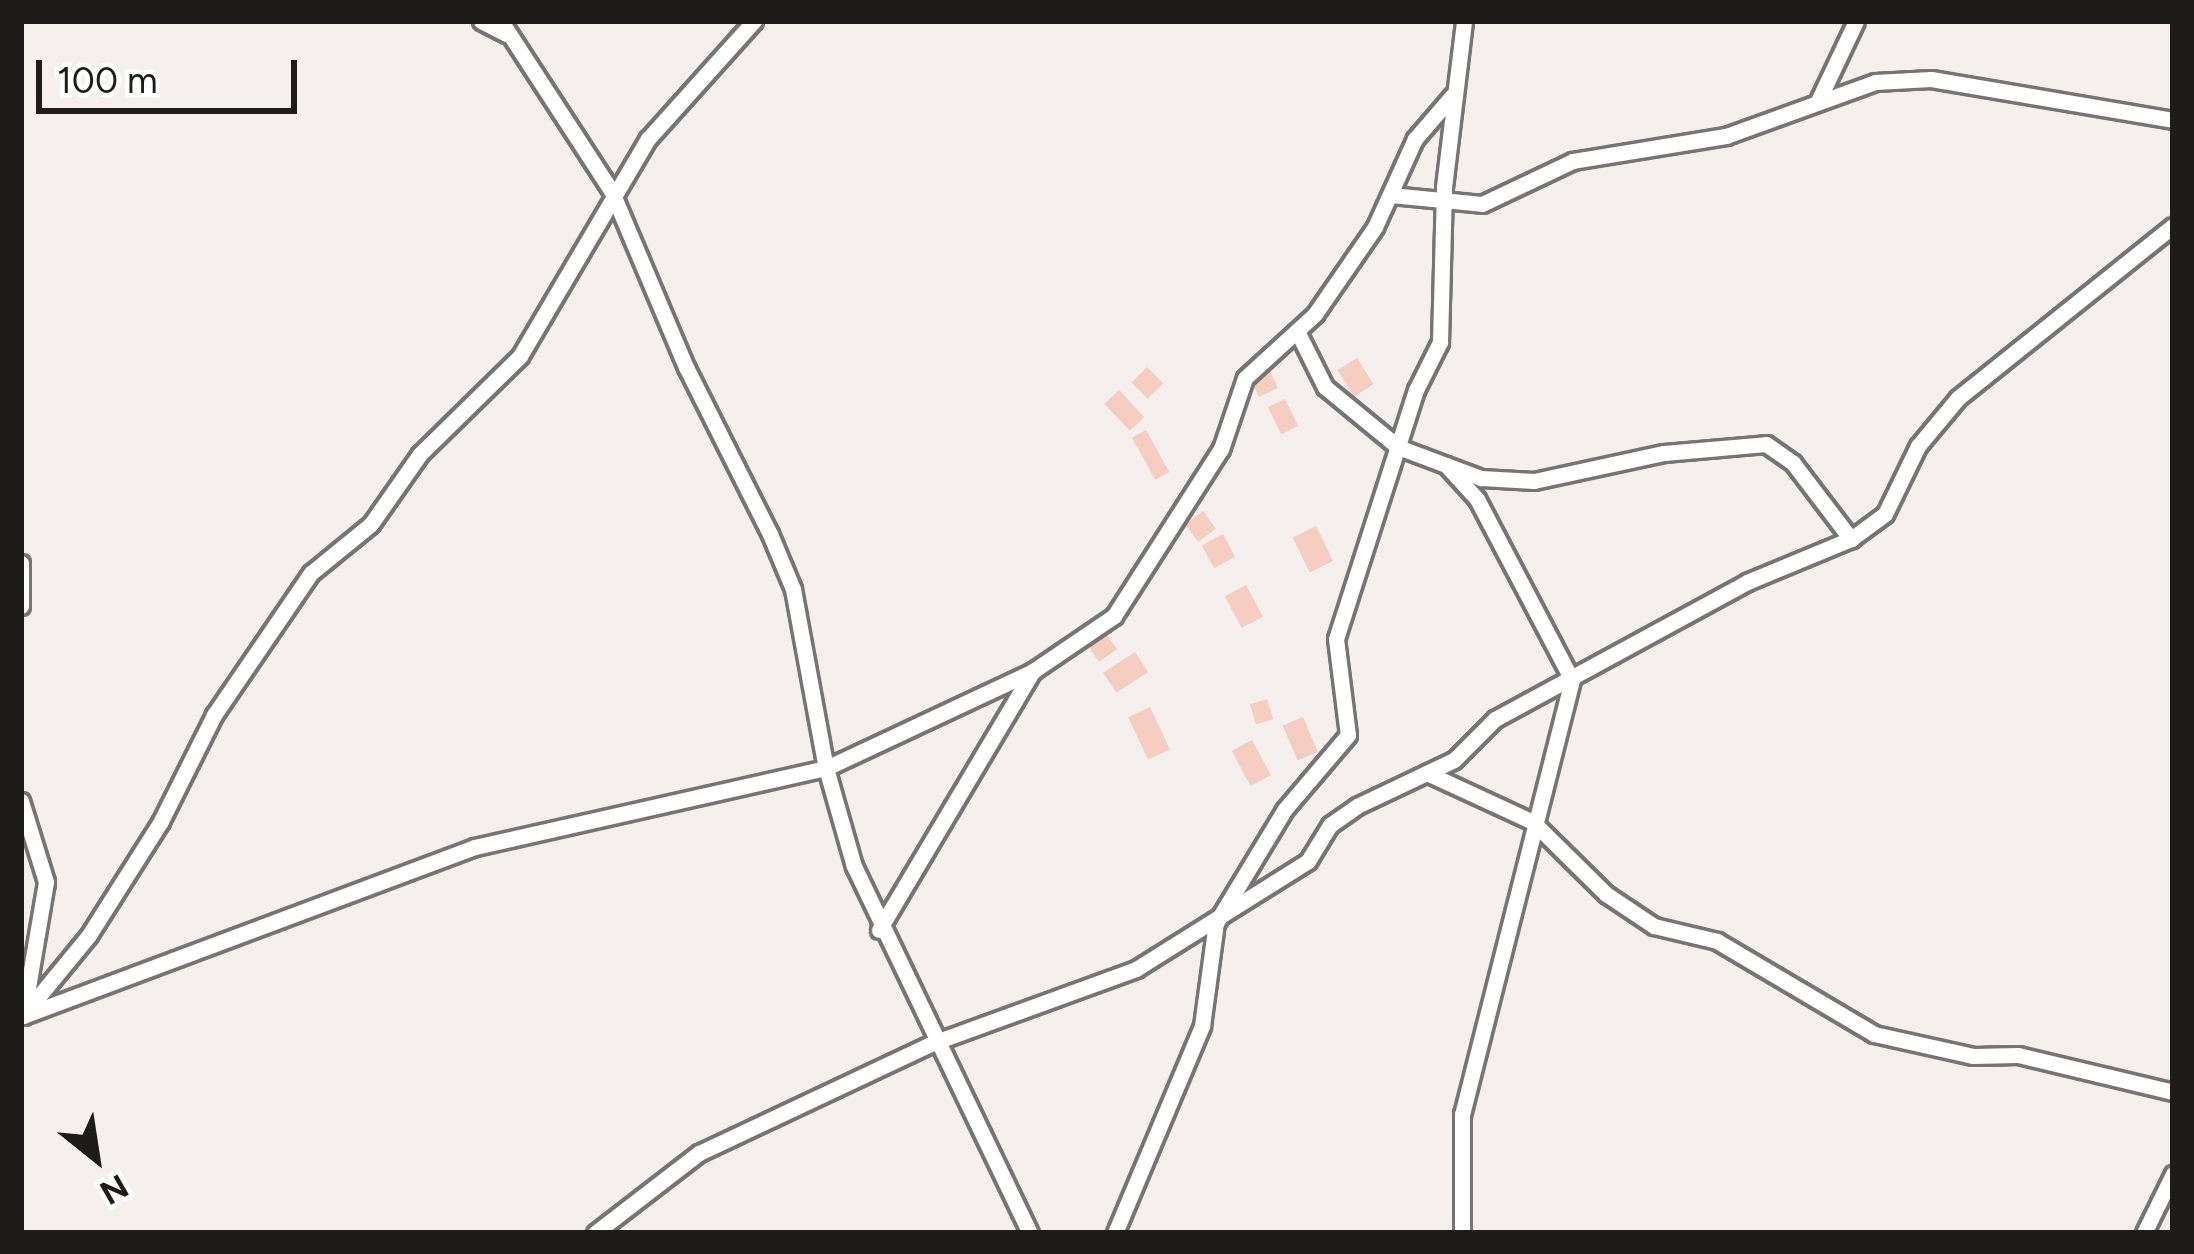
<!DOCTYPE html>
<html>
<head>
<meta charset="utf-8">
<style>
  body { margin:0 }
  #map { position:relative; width:2194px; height:1254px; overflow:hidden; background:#f5f0ee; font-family:Figtree,sans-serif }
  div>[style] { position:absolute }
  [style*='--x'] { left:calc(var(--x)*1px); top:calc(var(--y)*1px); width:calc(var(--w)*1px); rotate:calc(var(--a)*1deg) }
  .building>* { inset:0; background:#f5cdc1; transform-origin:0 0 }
  .roads { filter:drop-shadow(3px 0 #787473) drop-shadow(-3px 0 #787473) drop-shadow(0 3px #787473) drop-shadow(0 -3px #787473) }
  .street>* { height:15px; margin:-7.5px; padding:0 7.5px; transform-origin:7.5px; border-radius:7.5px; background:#fff }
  span { translate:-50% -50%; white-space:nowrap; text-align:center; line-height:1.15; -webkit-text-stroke:12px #fff; paint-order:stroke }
  .frame { position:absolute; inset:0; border:24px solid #1d1c1b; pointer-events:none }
  .north { position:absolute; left:36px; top:1098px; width:120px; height:120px; -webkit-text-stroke:9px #fff; paint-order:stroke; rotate:150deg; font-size:33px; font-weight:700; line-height:48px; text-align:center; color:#1d1c1b }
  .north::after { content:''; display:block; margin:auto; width:42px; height:54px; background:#1d1c1b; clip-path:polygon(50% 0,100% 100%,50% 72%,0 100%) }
  .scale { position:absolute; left:36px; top:60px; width:261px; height:54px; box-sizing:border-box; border:6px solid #1d1c1b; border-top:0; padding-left:15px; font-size:36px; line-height:42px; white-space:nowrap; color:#1d1c1b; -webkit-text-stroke:9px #fff; paint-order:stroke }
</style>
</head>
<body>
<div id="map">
  <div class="building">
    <i style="left:1357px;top:358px;width:31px;height:23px;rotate:58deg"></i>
    <i style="left:1147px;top:367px;width:23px;height:22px;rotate:45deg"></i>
    <i style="left:1269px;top:369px;width:21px;height:21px;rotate:65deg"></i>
    <i style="left:1119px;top:390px;width:37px;height:20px;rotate:47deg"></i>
    <i style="left:1285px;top:399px;width:30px;height:19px;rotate:64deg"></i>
    <i style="left:1146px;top:430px;width:48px;height:16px;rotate:61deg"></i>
    <i style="left:1203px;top:511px;width:22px;height:22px;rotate:54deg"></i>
    <i style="left:1316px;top:526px;width:39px;height:26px;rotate:64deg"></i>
    <i style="left:1223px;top:534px;width:26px;height:24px;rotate:62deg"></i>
    <i style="left:1246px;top:585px;width:36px;height:24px;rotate:62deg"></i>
    <i style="left:1105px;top:632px;width:21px;height:22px;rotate:55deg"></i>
    <i style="left:1135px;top:652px;width:24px;height:38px;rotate:57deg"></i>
    <i style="left:1267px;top:699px;width:21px;height:18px;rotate:73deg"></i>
    <i style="left:1150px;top:707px;width:47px;height:24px;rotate:65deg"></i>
    <i style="left:1303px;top:717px;width:38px;height:22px;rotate:67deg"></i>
    <i style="left:1252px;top:740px;width:40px;height:23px;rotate:62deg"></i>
  </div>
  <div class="roads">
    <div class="street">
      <i style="--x:481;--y:21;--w:28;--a:27"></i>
      <i style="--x:501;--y:21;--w:204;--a:57"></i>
      <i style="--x:612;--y:192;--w:190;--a:67.1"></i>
      <i style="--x:686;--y:367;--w:187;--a:63.3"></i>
      <i style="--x:770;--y:534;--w:60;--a:67.3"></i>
      <i style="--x:793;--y:589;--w:182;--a:79.6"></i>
      <i style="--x:826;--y:768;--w:102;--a:74.1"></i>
      <i style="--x:854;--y:866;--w:407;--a:64.4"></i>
      <i style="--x:1819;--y:99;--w:86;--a:-64.6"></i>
      <i style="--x:1391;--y:195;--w:91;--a:5.6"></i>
      <i style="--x:1482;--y:204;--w:101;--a:-25.3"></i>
      <i style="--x:1573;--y:161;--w:155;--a:-9.3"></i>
      <i style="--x:1726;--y:136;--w:158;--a:-19.9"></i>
      <i style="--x:1875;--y:82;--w:56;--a:-3.1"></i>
      <i style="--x:1931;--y:79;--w:245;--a:9.6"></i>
      <i style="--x:1297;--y:331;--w:63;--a:63.4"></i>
      <i style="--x:1325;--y:387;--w:94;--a:39.4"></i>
      <i style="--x:1398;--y:447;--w:89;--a:20.5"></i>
      <i style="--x:1481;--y:478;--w:53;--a:3.2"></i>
      <i style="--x:1534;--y:481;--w:133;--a:-12.2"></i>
      <i style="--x:1664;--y:453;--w:102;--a:-5"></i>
      <i style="--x:1766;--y:444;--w:33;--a:35"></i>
      <i style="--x:1793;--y:463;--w:96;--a:52.7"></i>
      <i style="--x:1446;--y:465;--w:46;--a:47.6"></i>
      <i style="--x:1477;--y:499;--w:204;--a:62.3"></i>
      <i style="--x:1572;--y:680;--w:448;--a:104.2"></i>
      <i style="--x:1462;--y:1114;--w:119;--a:90"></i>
      <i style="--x:21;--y:563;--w:43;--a:90"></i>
      <i style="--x:1427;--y:773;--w:117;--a:24.8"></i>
      <i style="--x:1533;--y:822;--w:103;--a:44.6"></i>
      <i style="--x:1606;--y:894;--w:58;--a:33.7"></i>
      <i style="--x:1654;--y:926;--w:65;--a:13.4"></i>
      <i style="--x:1717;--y:941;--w:182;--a:30.6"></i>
      <i style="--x:1874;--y:1034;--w:101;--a:12.5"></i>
      <i style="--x:1973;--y:1056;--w:45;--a:-1.3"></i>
      <i style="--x:2018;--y:1055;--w:159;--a:13.4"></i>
      <i style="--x:21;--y:801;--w:85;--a:72.8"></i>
      <i style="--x:46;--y:882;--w:136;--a:99.7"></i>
      <i style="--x:23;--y:1016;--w:483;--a:-20.5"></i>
      <i style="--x:475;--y:847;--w:360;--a:-12.7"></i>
      <i style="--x:826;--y:768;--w:229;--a:-25.1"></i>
      <i style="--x:1033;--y:671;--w:98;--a:-34.2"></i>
      <i style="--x:1114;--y:616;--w:198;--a:-57.4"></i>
      <i style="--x:1221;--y:449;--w:75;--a:-71.3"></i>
      <i style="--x:1245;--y:378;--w:95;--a:-42.4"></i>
      <i style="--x:1315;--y:314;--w:106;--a:-55.4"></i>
      <i style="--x:1375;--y:227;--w:97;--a:-65.6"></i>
      <i style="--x:1415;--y:139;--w:57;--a:-49.3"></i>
      <i style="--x:879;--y:930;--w:301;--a:-59.3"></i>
      <i style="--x:25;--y:1013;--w:101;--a:-50.6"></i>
      <i style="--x:89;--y:935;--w:135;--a:-57.7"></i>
      <i style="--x:161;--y:821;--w:119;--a:-63.4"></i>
      <i style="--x:214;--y:715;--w:172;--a:-55.7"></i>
      <i style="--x:311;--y:573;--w:77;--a:-39.2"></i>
      <i style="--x:371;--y:524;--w:85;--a:-55"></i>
      <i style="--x:420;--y:454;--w:140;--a:-44.4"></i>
      <i style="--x:520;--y:356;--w:252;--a:-59.5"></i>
      <i style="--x:648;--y:139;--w:159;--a:-48.1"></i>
      <i style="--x:595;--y:1233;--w:131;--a:-37.6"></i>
      <i style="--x:699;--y:1153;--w:259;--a:-25.2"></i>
      <i style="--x:933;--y:1043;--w:216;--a:-20"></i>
      <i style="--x:1136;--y:969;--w:203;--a:-32.1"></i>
      <i style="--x:1308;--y:861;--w:42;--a:-58.6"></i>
      <i style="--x:1330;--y:825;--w:33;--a:-35"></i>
      <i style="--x:1357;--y:806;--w:107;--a:-25.4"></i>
      <i style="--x:1454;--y:760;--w:58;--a:-45"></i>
      <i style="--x:1495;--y:719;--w:287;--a:-28.5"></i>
      <i style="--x:1747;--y:582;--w:113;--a:-22.5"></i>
      <i style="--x:1851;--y:539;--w:42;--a:-36.3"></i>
      <i style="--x:1885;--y:514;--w:76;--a:-64.1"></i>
      <i style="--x:1918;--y:446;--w:62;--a:-50.2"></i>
      <i style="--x:1958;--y:398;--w:275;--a:-38.7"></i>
      <i style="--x:1115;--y:1233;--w:225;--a:-67.2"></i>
      <i style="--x:1202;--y:1026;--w:104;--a:-82.3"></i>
      <i style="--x:1216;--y:923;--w:133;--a:-58.8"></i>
      <i style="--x:1285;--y:809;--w:97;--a:-49.6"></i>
      <i style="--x:1348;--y:735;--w:97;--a:-97.1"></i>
      <i style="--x:1336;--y:639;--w:262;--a:-72.2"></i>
      <i style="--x:1416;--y:390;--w:54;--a:-63.4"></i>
      <i style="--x:1440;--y:342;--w:155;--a:-88.5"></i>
      <i style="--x:1444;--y:187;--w:167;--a:-83.1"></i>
      <i style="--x:2144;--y:1233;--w:66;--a:-63.8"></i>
    </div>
  </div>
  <div class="frame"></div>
  <div class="north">N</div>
  <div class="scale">100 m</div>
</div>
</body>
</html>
